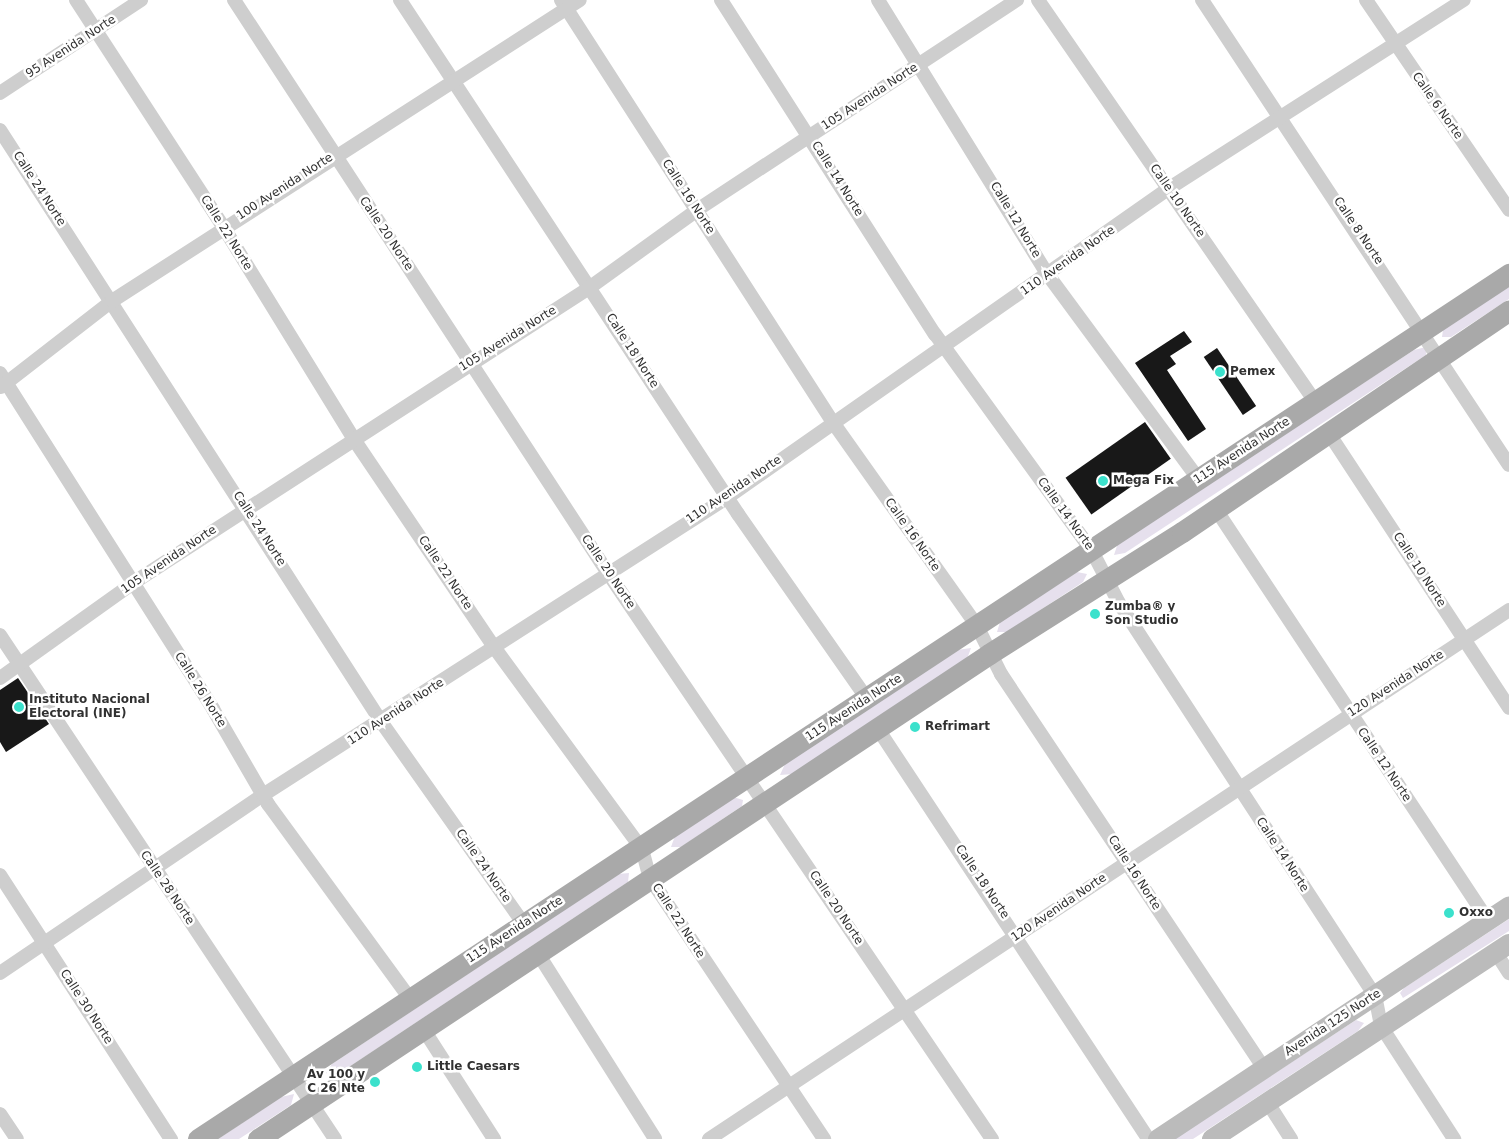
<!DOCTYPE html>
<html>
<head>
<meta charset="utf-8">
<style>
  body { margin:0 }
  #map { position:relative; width:1509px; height:1139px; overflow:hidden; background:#fff; font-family:"DejaVu Sans",sans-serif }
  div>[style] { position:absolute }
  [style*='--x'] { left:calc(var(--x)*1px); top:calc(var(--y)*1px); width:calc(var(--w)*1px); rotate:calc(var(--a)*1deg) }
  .green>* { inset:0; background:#e6e0ed }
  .building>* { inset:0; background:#181818; transform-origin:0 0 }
  .street>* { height:14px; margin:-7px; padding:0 7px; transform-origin:7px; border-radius:7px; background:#cecece }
  .secondary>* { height:20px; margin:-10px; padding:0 10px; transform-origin:10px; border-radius:10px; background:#bbb }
  .primary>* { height:21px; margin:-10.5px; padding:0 10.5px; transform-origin:10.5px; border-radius:10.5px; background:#a9a9a9 }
  .dots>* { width:14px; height:14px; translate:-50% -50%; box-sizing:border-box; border:2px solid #fff; border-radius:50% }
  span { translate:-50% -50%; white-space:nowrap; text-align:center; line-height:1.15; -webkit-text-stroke:5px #fff; paint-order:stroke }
  .street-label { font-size:12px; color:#313131 }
  .poi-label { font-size:12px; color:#313131; font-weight:700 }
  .left { translate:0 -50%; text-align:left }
  .right { translate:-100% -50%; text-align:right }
</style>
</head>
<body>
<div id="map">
  <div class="green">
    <i style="clip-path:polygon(1509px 286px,1509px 299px,1451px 337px,1442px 337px,1443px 330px)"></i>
    <i style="clip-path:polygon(1426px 347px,1426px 355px,1125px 553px,1114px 555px,1118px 543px,1414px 350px)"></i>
    <i style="clip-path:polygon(1077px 572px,1087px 574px,1083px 582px,1007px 632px,997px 632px,1000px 622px)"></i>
    <i style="clip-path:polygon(971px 648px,967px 659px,793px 774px,780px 775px,785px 764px,957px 650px)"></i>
    <i style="clip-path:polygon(733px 797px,743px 800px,742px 806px,681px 847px,671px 847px,675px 836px)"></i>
    <i style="clip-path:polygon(629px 873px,628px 882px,334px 1077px,326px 1073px,332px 1064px,618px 874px)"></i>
    <i style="clip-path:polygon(1509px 919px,1509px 931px,1403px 998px,1400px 993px,1404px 988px)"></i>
    <i style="clip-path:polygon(1356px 1020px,1364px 1023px,1358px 1031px,1193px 1139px,1174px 1139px)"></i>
    <i style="clip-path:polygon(294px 1094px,291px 1105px,239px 1139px,218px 1139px,281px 1097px)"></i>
  </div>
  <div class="building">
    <i style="clip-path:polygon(1184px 331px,1192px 342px,1170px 356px,1176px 364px,1167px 370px,1206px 429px,1188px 441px,1135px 363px)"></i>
    <i style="left:1217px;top:348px;width:70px;height:16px;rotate:56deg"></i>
    <i style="left:1145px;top:422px;width:45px;height:97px;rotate:55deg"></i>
    <i style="clip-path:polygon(18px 678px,49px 724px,6px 752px,0 742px,0 690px)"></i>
  </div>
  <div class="street">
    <i style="--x:76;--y:0;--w:272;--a:57"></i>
    <i style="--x:224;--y:228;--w:246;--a:58.4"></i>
    <i style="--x:353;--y:438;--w:252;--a:56"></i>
    <i style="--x:494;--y:647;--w:250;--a:53.8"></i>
    <i style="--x:642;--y:849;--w:30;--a:75"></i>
    <i style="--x:650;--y:878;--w:314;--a:56.3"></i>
    <i style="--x:234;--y:0;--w:684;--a:56.87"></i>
    <i style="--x:608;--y:573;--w:684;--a:55.85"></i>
    <i style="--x:400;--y:0;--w:615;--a:56.67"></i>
    <i style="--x:738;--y:514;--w:226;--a:55.1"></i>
    <i style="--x:561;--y:0;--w:501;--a:57.23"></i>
    <i style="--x:832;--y:421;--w:251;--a:54.7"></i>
    <i style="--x:977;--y:626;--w:54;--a:63.4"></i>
    <i style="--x:1001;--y:674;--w:474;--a:56.3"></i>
    <i style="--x:721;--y:0;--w:397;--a:57.4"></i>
    <i style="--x:935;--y:334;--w:268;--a:54.1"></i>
    <i style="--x:1092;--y:551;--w:59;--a:62.6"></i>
    <i style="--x:1119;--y:603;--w:468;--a:56.9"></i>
    <i style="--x:1375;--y:995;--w:32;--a:79"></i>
    <i style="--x:1381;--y:1026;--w:135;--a:57.1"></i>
    <i style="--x:878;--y:0;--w:323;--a:58.3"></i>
    <i style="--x:1048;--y:275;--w:255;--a:53.6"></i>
    <i style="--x:1038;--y:0;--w:490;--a:55.4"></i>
    <i style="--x:1202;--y:0;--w:557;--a:56.57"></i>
    <i style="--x:1366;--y:0;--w:254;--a:55.7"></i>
    <i style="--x:0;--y:93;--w:169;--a:-33.4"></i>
    <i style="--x:0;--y:130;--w:705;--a:57.21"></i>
    <i style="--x:382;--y:723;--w:246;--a:54.8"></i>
    <i style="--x:0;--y:373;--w:398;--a:57.6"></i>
    <i style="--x:213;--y:709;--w:110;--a:59.9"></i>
    <i style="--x:268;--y:804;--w:241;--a:53.9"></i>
    <i style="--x:1;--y:387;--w:140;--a:-37.8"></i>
    <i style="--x:112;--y:301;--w:556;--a:-32.75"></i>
    <i style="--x:1328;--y:432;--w:330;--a:56.7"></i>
    <i style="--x:1215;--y:508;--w:495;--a:56.5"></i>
    <i style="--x:0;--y:635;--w:605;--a:56.39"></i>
    <i style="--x:0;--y:678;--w:163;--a:-35.5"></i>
    <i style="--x:133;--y:583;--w:543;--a:-32.9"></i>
    <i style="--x:589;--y:288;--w:133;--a:-35.8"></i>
    <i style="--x:697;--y:210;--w:383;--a:-33.3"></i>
    <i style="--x:878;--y:729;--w:491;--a:56.6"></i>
    <i style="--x:0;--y:875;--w:315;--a:57.1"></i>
    <i style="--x:537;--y:952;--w:221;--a:57.7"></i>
    <i style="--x:1496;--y:953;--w:24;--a:57"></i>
    <i style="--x:0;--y:973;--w:318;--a:-34.1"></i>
    <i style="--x:263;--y:795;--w:552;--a:-32.65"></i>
    <i style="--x:728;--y:497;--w:537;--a:-34.99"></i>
    <i style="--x:1168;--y:189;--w:351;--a:-32.6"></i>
    <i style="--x:424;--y:1030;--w:130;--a:57.3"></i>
    <i style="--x:1268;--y:1103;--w:43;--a:57.4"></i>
    <i style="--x:0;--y:1114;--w:30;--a:56"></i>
    <i style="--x:709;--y:1139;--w:959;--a:-33.47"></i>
  </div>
  <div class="secondary">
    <i style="--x:1158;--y:1139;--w:421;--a:-33.5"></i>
    <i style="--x:1212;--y:1139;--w:355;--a:-33.3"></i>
  </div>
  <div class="primary">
    <i style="--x:198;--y:1139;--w:1571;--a:-33.42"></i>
    <i style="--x:258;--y:1139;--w:877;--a:-33.56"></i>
    <i style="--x:989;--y:654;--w:228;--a:-32.3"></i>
    <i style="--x:1182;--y:532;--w:395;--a:-34.1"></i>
  </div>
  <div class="dots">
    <i style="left:1220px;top:372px;background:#3be1cc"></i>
    <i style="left:1103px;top:481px;background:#3be1cc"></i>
    <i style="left:1095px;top:614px;background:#3be1cc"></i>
    <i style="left:19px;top:707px;background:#3be1cc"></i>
    <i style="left:915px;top:727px;background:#3be1cc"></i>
    <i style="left:1449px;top:913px;background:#3be1cc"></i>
    <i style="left:417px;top:1067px;background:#3be1cc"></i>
    <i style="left:375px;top:1082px;background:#3be1cc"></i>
  </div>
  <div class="street-label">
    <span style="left:71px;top:47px;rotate:-33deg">95 Avenida Norte</span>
    <span style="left:870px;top:97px;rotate:-33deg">105 Avenida Norte</span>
    <span style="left:1437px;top:106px;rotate:55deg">Calle 6 Norte</span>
    <span style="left:837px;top:179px;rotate:58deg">Calle 14 Norte</span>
    <span style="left:285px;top:187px;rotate:-33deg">100 Avenida Norte</span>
    <span style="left:39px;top:189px;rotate:57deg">Calle 24 Norte</span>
    <span style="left:688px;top:197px;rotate:57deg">Calle 16 Norte</span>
    <span style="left:1177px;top:201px;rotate:55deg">Calle 10 Norte</span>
    <span style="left:1015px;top:220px;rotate:59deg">Calle 12 Norte</span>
    <span style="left:1358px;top:231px;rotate:56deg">Calle 8 Norte</span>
    <span style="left:226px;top:233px;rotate:58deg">Calle 22 Norte</span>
    <span style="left:386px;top:234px;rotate:56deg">Calle 20 Norte</span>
    <span style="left:1068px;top:261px;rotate:-35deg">110 Avenida Norte</span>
    <span style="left:508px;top:339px;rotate:-32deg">105 Avenida Norte</span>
    <span style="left:632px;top:351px;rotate:57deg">Calle 18 Norte</span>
    <span style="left:1242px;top:451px;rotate:-33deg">115 Avenida Norte</span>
    <span style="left:734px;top:490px;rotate:-34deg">110 Avenida Norte</span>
    <span style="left:1065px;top:514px;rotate:54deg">Calle 14 Norte</span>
    <span style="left:259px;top:529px;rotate:57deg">Calle 24 Norte</span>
    <span style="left:912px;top:535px;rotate:55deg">Calle 16 Norte</span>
    <span style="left:169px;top:560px;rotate:-34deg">105 Avenida Norte</span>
    <span style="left:1419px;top:570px;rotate:57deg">Calle 10 Norte</span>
    <span style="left:608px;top:572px;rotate:56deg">Calle 20 Norte</span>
    <span style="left:445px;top:573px;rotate:56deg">Calle 22 Norte</span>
    <span style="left:1396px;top:684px;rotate:-33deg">120 Avenida Norte</span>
    <span style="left:200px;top:690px;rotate:58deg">Calle 26 Norte</span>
    <span style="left:854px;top:708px;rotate:-33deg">115 Avenida Norte</span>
    <span style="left:396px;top:712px;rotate:-33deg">110 Avenida Norte</span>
    <span style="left:1384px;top:765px;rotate:56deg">Calle 12 Norte</span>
    <span style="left:1282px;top:855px;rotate:57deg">Calle 14 Norte</span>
    <span style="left:483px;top:866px;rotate:55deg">Calle 24 Norte</span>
    <span style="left:1134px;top:873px;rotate:57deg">Calle 16 Norte</span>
    <span style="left:982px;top:882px;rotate:56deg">Calle 18 Norte</span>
    <span style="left:167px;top:888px;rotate:56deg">Calle 28 Norte</span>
    <span style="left:836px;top:908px;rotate:56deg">Calle 20 Norte</span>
    <span style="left:1059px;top:908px;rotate:-34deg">120 Avenida Norte</span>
    <span style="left:678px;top:921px;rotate:57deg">Calle 22 Norte</span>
    <span style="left:515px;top:930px;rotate:-33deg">115 Avenida Norte</span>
    <span style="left:86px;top:1007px;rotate:57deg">Calle 30 Norte</span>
    <span style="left:1333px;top:1023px;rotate:-33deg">Avenida 125 Norte</span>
  </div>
  <div class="poi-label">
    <span class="left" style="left:1230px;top:372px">Pemex</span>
    <span class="left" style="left:1113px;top:481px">Mega Fix</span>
    <span class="left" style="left:1105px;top:614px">Zumba® y<br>Son Studio</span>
    <span class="left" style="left:29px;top:707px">Instituto Nacional<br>Electoral (INE)</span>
    <span class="left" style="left:925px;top:727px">Refrimart</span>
    <span class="left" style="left:1459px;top:913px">Oxxo</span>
    <span class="left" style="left:427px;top:1067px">Little Caesars</span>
    <span class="right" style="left:365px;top:1082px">Av 100 y<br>C 26 Nte</span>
  </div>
</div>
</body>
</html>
